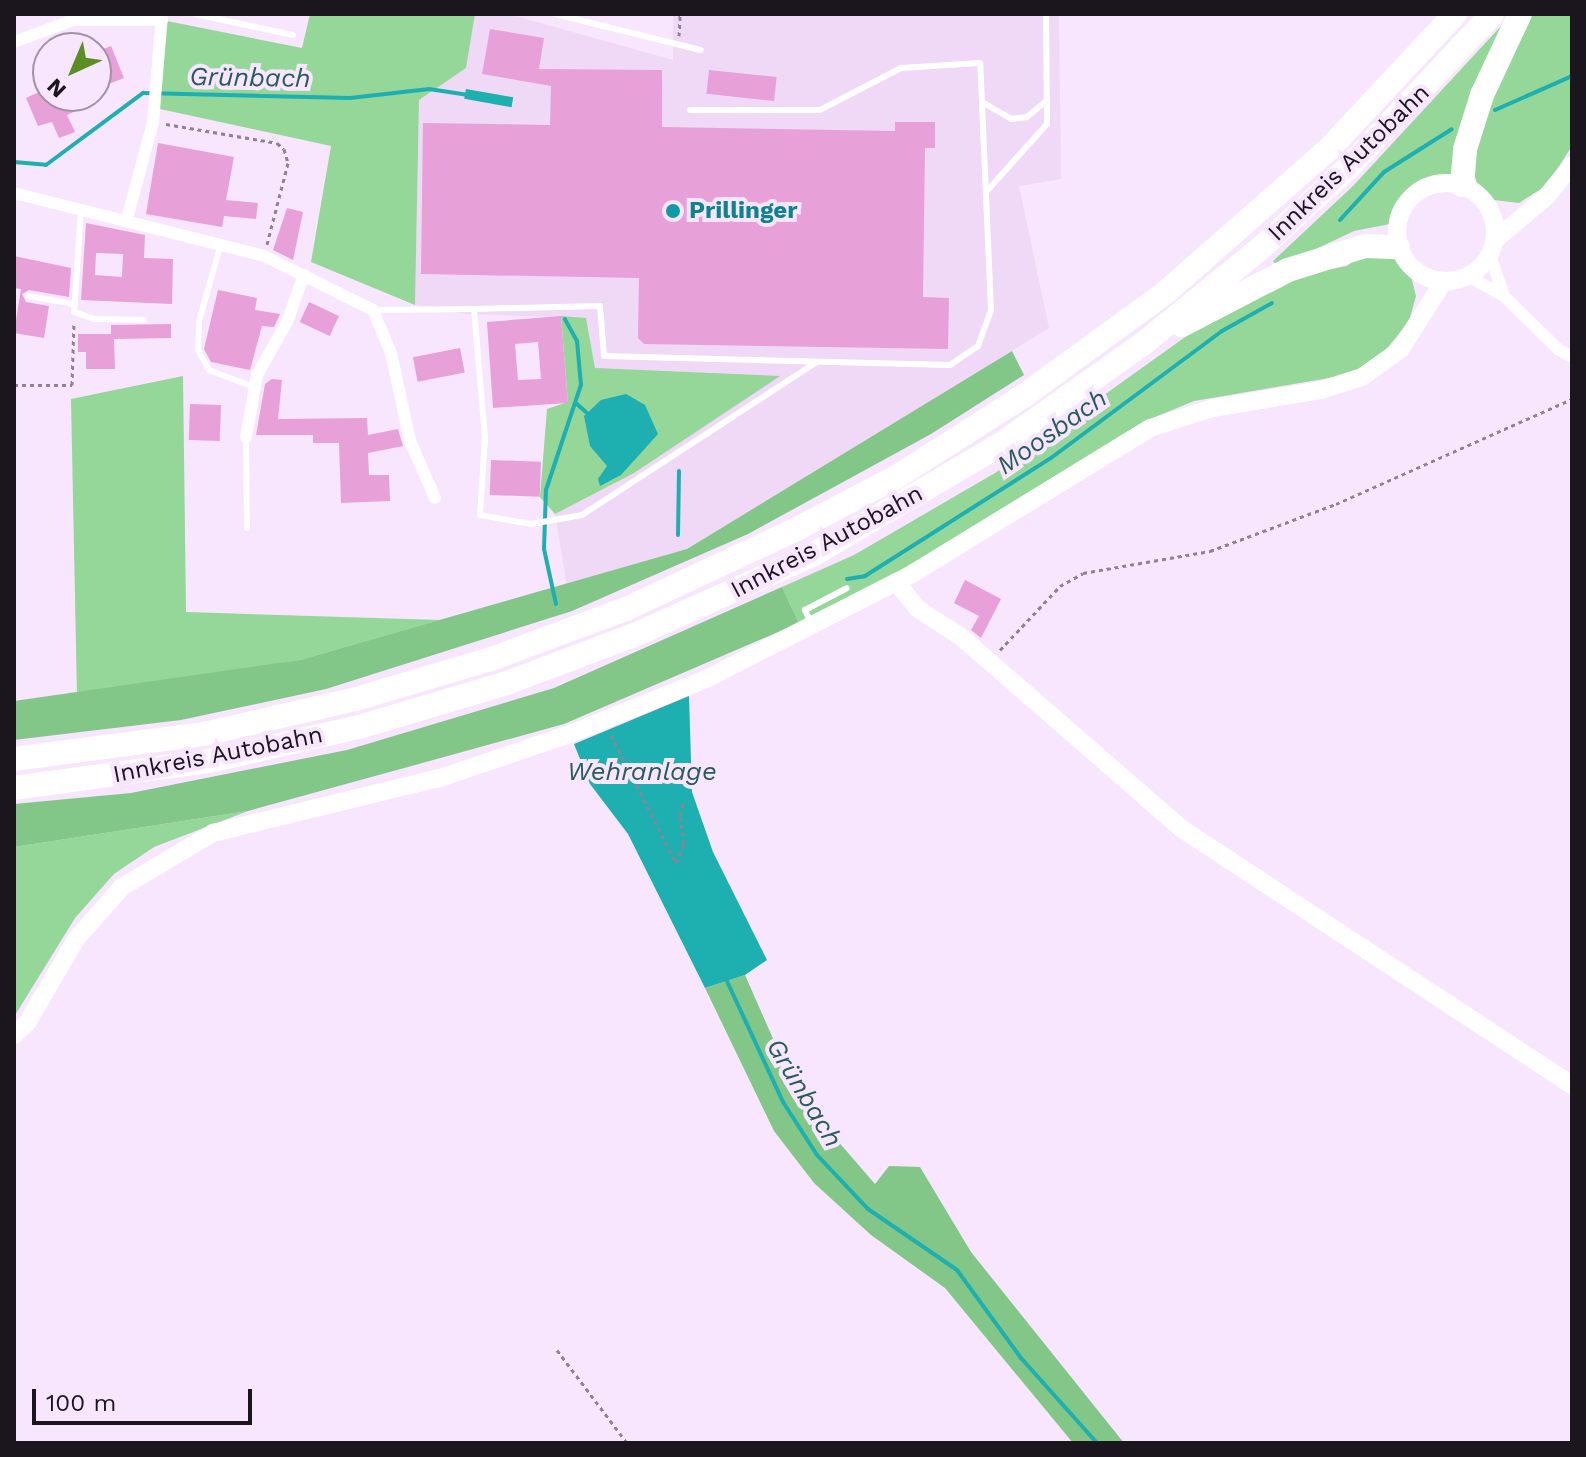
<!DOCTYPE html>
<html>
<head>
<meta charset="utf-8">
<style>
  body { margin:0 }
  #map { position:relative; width:1586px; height:1457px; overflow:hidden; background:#f8e5fe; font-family:"Work Sans",sans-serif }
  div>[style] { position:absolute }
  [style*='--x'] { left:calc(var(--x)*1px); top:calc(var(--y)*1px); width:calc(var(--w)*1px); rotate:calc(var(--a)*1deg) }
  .built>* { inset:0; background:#f0d8f7 }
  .green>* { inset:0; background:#95d699 }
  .forest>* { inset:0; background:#83c788 }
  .water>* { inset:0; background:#1eafb1; transform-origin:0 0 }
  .stream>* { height:4px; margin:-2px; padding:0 2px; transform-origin:2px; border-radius:2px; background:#1eafb1 }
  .building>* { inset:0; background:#e8a0d9; transform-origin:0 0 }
  .path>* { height:3px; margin-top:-1.5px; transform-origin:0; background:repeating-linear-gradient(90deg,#8f8393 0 4px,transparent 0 8px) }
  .lane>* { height:6px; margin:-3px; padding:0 3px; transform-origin:3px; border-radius:3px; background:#fff }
  .street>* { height:12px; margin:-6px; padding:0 6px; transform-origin:6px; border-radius:6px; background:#fff }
  .secondary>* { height:18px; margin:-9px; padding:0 9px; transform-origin:9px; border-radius:9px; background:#fff }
  .secondary>.ring { margin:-9px; padding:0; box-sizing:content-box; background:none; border:18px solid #fff; border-radius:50% }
  .highway>* { height:24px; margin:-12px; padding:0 12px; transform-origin:12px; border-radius:12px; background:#fff }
  .dots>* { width:22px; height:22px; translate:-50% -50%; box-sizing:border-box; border:4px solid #f8e5fe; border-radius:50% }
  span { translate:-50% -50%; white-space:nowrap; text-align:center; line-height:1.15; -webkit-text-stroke:8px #f8e5fe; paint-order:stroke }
  .street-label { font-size:24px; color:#1b151d }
  .culture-label { font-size:24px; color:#0d838f; font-weight:700 }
  .left { translate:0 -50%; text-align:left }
  .water-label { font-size:26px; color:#265c5c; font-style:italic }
  .frame { position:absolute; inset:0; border:16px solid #1b151d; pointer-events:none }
  .north { position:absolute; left:32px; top:32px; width:80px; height:80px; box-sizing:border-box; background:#f8e5fe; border:2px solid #a092a4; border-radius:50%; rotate:224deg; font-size:22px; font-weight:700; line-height:32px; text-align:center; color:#1b151d }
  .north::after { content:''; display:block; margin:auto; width:28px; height:36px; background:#5c8e24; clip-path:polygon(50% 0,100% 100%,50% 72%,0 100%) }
  .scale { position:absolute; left:32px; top:1389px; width:220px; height:36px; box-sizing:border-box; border:4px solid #1b151d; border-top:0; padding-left:10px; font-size:24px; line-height:28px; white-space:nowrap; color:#1b151d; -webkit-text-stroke:6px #f8e5fe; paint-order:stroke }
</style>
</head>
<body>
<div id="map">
  <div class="built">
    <i style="clip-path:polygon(475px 14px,508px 14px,673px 60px,673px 14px,1059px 14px,1061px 179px,1019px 186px,1049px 328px,687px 549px,567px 587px,553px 501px,601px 400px,586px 318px,466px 314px,415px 305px,419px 99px,466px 68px)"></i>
  </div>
  <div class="green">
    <i style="clip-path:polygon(310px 14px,475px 14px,466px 68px,419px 100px,415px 305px,311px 262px,331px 146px,160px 109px,162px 20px,302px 48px)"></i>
    <i style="clip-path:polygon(1528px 14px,1572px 14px,1572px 146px,1547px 185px,1519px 203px,1494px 200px,1478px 185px,1471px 167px,1476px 133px)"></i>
    <i style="clip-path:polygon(1502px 25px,1454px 176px,1432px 176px,1410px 187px,1396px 204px,1390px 224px,1354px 231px,1278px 267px,1273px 261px,1353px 186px)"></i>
    <i style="clip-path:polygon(1368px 250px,1390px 252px,1410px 272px,1416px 296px,1409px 321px,1385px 351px,1353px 374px,1194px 401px,1143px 422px,872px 588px,799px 623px,782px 587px,854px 555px,995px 473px,1195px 330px,1280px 279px,1347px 266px)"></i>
    <i style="clip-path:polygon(561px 316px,586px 318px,595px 368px,780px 376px,634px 473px,555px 514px,540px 497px,547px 409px,568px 402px)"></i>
    <i style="clip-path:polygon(183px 376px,186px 612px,440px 620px,300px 660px,77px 696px,71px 399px)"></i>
    <i style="clip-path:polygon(248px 811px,154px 847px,114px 874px,75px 918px,14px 1017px,14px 847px)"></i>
  </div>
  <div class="forest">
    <i style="clip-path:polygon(1012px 351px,1024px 375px,931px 434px,748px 534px,572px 611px,326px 689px,181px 720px,14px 740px,14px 701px,300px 660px,687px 549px)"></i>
    <i style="clip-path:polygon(782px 587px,799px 623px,564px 724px,248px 811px,14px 847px,14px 804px,131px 793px,347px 750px,554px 688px)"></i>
    <i style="clip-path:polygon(745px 975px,793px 1084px,830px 1132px,875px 1184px,889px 1166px,920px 1167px,971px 1252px,1124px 1443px,1073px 1443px,945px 1288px,871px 1235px,814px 1183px,774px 1131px,705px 988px)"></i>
  </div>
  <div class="water">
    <i style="left:466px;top:89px;width:48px;height:10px;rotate:10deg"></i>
    <i style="clip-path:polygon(626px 394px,645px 405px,658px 434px,621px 475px,600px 486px,598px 479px,607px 466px,590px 446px,584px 416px,601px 400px)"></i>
    <i style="clip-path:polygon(689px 696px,692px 792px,713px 852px,767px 960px,745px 975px,705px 988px,628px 834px,590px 784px,574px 744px)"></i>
  </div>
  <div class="stream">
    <i style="--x:1495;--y:110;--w:84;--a:-23.8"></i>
    <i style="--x:14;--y:162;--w:32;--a:5"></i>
    <i style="--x:46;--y:165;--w:121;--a:-36.6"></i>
    <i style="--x:143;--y:93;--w:207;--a:1.4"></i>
    <i style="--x:350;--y:98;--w:80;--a:-6.5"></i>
    <i style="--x:429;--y:89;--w:40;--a:8.5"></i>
    <i style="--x:1340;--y:220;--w:65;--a:-47.5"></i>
    <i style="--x:1384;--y:172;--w:80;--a:-32.3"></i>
    <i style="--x:577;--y:404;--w:13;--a:42"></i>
    <i style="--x:678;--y:535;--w:64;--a:-89.1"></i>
    <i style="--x:847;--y:579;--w:18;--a:-9"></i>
    <i style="--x:865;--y:576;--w:220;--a:-32.4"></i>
    <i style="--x:1051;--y:458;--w:213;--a:-36.6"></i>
    <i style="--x:1222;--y:331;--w:57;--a:-29.2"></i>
    <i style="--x:556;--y:604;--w:56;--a:-102.3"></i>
    <i style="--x:544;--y:549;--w:59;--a:-88.1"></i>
    <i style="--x:546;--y:490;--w:111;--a:-71.6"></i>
    <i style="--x:581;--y:385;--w:44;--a:-95.2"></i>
    <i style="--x:577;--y:341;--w:25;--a:-119"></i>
    <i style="--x:725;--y:977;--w:138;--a:65.1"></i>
    <i style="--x:783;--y:1102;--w:63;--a:57.3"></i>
    <i style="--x:817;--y:1155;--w:74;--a:46.6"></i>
    <i style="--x:868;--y:1209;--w:108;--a:34.4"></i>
    <i style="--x:957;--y:1270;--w:109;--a:54"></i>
    <i style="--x:1021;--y:1358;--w:114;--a:48.2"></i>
  </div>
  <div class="building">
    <i style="clip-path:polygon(490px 29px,544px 38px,539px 69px,662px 70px,662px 127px,895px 131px,895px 122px,935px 122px,935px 148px,925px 148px,923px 297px,949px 298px,948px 349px,644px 344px,638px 338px,639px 278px,421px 274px,423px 123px,550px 125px,551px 86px,482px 74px)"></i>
    <i style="clip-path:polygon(111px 46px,124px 78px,96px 89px,96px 52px)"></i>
    <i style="left:709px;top:70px;width:68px;height:24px;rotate:6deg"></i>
    <i style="clip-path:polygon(48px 88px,48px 96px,77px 96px,82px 108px,67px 115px,75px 132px,59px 138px,52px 122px,38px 126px,26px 98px)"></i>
    <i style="clip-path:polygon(158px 143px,234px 157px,226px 200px,258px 203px,256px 219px,224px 216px,222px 227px,146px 214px)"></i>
    <i style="clip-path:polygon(287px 208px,303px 212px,293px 260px,273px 250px)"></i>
    <i style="clip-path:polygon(evenodd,86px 223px,145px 235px,144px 258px,173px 259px,172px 304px,81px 300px,86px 223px,96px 253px,123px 254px,122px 277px,95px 275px,96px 253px)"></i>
    <i style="clip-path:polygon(14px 256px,71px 268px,69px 297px,29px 290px,22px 294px,26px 302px,49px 306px,44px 338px,14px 333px,21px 289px,14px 288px)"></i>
    <i style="clip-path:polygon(218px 290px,257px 298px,255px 310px,280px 314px,274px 327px,262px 326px,250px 370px,211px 362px,204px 349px)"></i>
    <i style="left:309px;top:302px;width:33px;height:22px;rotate:25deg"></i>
    <i style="clip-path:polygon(evenodd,561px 316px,568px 403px,493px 408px,487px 322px,561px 316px,538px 342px,541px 379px,518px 380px,515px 344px,538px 342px)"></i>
    <i style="clip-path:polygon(171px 324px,171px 338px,114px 339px,115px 369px,86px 369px,86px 352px,78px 352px,78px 334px,111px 334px,111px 325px)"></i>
    <i style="left:460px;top:348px;width:25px;height:48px;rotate:79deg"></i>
    <i style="clip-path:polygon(272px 379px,282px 380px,278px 419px,367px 418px,368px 435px,398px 429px,403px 446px,368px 453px,369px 475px,389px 475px,390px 501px,341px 503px,339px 443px,313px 443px,313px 435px,256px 435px,265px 384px)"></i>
    <i style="left:190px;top:404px;width:31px;height:36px;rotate:2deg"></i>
    <i style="left:491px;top:460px;width:50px;height:35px;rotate:2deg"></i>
    <i style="clip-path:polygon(965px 580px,1001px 599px,981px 638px,971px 630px,979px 616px,954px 603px)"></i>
  </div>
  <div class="path">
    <i style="--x:679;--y:36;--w:22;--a:-87"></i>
    <i style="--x:166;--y:124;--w:113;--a:9.7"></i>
    <i style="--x:277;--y:143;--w:9;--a:41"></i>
    <i style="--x:284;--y:149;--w:15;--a:74"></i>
    <i style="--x:288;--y:163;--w:84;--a:104.5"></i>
    <i style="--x:14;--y:385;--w:58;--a:0"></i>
    <i style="--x:72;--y:385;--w:62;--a:-88.2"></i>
    <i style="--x:1000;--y:650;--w:88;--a:-46.8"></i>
    <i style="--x:1060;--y:586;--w:26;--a:-29"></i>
    <i style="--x:1083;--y:573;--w:129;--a:-9.8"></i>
    <i style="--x:1210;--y:551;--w:134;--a:-20.5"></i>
    <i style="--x:1336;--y:504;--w:258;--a:-24"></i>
    <i style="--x:611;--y:735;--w:144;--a:63.1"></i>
    <i style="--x:676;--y:863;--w:21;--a:-67"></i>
    <i style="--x:684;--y:844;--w:29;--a:-98"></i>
    <i style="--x:680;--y:815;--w:16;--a:-76"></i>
    <i style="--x:557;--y:1350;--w:116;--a:53"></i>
  </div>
  <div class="lane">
    <i style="--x:195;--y:14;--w:100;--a:12.1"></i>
    <i style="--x:555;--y:14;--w:150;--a:13.9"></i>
    <i style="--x:982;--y:102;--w:34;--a:30"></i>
    <i style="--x:1011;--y:119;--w:16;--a:-7"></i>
    <i style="--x:1027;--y:117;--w:26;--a:-40"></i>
    <i style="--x:986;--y:192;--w:91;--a:-48.1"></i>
    <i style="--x:1047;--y:124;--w:110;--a:-90.5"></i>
    <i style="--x:81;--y:209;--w:103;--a:93.9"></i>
    <i style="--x:74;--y:312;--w:21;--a:19"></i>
    <i style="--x:94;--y:319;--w:50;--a:1.1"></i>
    <i style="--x:221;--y:244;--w:80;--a:105.9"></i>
    <i style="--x:199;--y:321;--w:29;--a:92"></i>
    <i style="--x:198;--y:350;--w:23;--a:61"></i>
    <i style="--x:209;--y:370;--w:48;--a:20.7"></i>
    <i style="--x:28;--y:296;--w:48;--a:9.7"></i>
    <i style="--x:474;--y:309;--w:126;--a:-1.4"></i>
    <i style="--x:600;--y:306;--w:50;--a:85.4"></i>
    <i style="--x:604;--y:356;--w:346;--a:1.5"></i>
    <i style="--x:950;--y:365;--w:34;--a:-34"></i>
    <i style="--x:978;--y:346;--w:38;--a:-70"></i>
    <i style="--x:991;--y:310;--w:247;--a:-92.5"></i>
    <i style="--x:980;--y:63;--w:79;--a:176.4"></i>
    <i style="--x:901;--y:68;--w:91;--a:152.6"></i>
    <i style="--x:820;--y:110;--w:130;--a:180"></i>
    <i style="--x:374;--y:310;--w:100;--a:-0.6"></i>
    <i style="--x:474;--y:309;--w:128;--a:85.1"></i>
    <i style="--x:485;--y:437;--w:78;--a:93.7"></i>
    <i style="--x:480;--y:515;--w:52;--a:10"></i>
    <i style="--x:531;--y:524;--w:52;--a:-10"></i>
    <i style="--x:582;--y:515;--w:277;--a:-33.1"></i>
    <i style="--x:246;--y:437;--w:91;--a:89.4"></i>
    <i style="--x:812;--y:624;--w:16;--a:-117"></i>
    <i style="--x:805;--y:610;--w:47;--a:-27.6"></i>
  </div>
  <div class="street">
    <i style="--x:14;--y:42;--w:63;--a:-20.4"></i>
    <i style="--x:73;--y:20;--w:89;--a:0"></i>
    <i style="--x:14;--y:193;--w:258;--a:14.1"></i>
    <i style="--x:264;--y:256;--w:122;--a:26.4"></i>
    <i style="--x:373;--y:310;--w:47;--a:67.3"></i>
    <i style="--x:391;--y:353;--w:90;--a:77.8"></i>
    <i style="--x:410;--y:441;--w:62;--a:66.3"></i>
    <i style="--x:127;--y:219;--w:100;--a:-75"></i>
    <i style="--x:153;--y:122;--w:108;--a:-85.2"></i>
    <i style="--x:1490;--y:255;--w:43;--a:71.1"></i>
    <i style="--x:1468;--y:276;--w:41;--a:29.1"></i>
    <i style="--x:1504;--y:296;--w:76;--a:44.5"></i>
    <i style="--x:1558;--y:349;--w:16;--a:30"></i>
    <i style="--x:246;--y:437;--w:63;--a:-79.9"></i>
    <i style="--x:257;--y:375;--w:61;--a:-60.5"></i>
    <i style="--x:287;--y:322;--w:50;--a:-70.1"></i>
  </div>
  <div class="secondary">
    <i class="ring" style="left:1397px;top:183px;width:80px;height:80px"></i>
    <i style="--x:1495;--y:240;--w:68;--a:-40.2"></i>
    <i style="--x:1547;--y:196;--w:40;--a:-51"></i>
    <i style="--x:896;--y:582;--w:35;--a:51"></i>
    <i style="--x:918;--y:609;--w:50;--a:32.7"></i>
    <i style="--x:960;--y:636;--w:294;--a:41"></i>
    <i style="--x:1182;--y:829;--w:467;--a:33.3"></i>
    <i style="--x:14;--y:1035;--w:18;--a:-43"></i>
    <i style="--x:27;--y:1023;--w:97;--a:-59.7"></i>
    <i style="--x:76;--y:939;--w:69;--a:-48.5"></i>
    <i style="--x:122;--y:887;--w:106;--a:-30.7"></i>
    <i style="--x:213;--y:833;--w:240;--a:-13.7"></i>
    <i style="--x:446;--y:776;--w:136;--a:-18.8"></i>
    <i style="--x:575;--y:732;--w:144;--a:-22.1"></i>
    <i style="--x:708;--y:678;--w:229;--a:-27"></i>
    <i style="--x:912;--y:574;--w:279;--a:-31.5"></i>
    <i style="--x:1150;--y:428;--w:66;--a:-17.6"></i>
    <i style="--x:1213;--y:408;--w:109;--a:-9.5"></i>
    <i style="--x:1321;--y:390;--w:43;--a:-17.6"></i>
    <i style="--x:1362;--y:377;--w:47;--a:-35.4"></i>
    <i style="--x:1400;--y:350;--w:82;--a:-57.5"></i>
  </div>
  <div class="highway">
    <i style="--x:1462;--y:185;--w:36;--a:-85"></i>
    <i style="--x:1465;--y:149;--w:57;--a:-72.5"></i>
    <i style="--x:1482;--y:95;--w:89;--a:-64.9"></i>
    <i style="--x:1182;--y:325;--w:119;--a:-27.4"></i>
    <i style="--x:1288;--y:270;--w:81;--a:-17.3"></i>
    <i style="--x:1365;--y:246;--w:33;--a:2"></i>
    <i style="--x:14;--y:759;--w:192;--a:-7.5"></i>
    <i style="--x:204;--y:734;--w:156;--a:-13"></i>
    <i style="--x:356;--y:699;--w:144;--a:-16.5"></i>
    <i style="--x:494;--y:658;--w:141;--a:-20.4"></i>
    <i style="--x:626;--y:609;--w:189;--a:-25.1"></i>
    <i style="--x:797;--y:529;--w:114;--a:-27.7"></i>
    <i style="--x:898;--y:476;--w:151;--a:-32.5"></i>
    <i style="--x:1025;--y:395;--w:175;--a:-36.1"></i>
    <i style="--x:1166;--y:292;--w:217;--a:-41.3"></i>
    <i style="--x:1329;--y:149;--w:185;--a:-47"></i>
    <i style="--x:14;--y:788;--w:197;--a:-7.9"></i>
    <i style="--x:209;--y:761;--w:154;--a:-12.8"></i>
    <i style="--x:359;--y:727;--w:151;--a:-16.5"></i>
    <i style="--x:504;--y:684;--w:142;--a:-20.6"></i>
    <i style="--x:637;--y:634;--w:194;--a:-24.3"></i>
    <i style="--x:814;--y:554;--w:216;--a:-30.4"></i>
    <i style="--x:1000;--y:445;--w:176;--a:-35.3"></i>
    <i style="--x:1144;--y:343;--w:152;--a:-39.1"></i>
    <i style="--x:1262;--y:247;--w:117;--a:-42.6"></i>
    <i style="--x:1348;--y:168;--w:211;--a:-46.9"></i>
  </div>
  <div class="dots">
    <i style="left:673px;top:211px;background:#0f9aa8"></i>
  </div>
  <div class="street-label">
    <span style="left:1349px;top:163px;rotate:-44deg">Innkreis Autobahn</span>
    <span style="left:827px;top:542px;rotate:-28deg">Innkreis Autobahn</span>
    <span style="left:218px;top:755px;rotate:-11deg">Innkreis Autobahn</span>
  </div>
  <div class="culture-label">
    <span class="left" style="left:689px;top:211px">Prillinger</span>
  </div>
  <div class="water-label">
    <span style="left:250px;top:78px;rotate:1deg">Grünbach</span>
    <span style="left:1052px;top:432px;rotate:-35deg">Moosbach</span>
    <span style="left:642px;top:772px">Wehranlage</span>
    <span style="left:804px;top:1093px;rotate:59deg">Grünbach</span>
  </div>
  <div class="frame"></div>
  <div class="north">N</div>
  <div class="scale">100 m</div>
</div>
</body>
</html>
